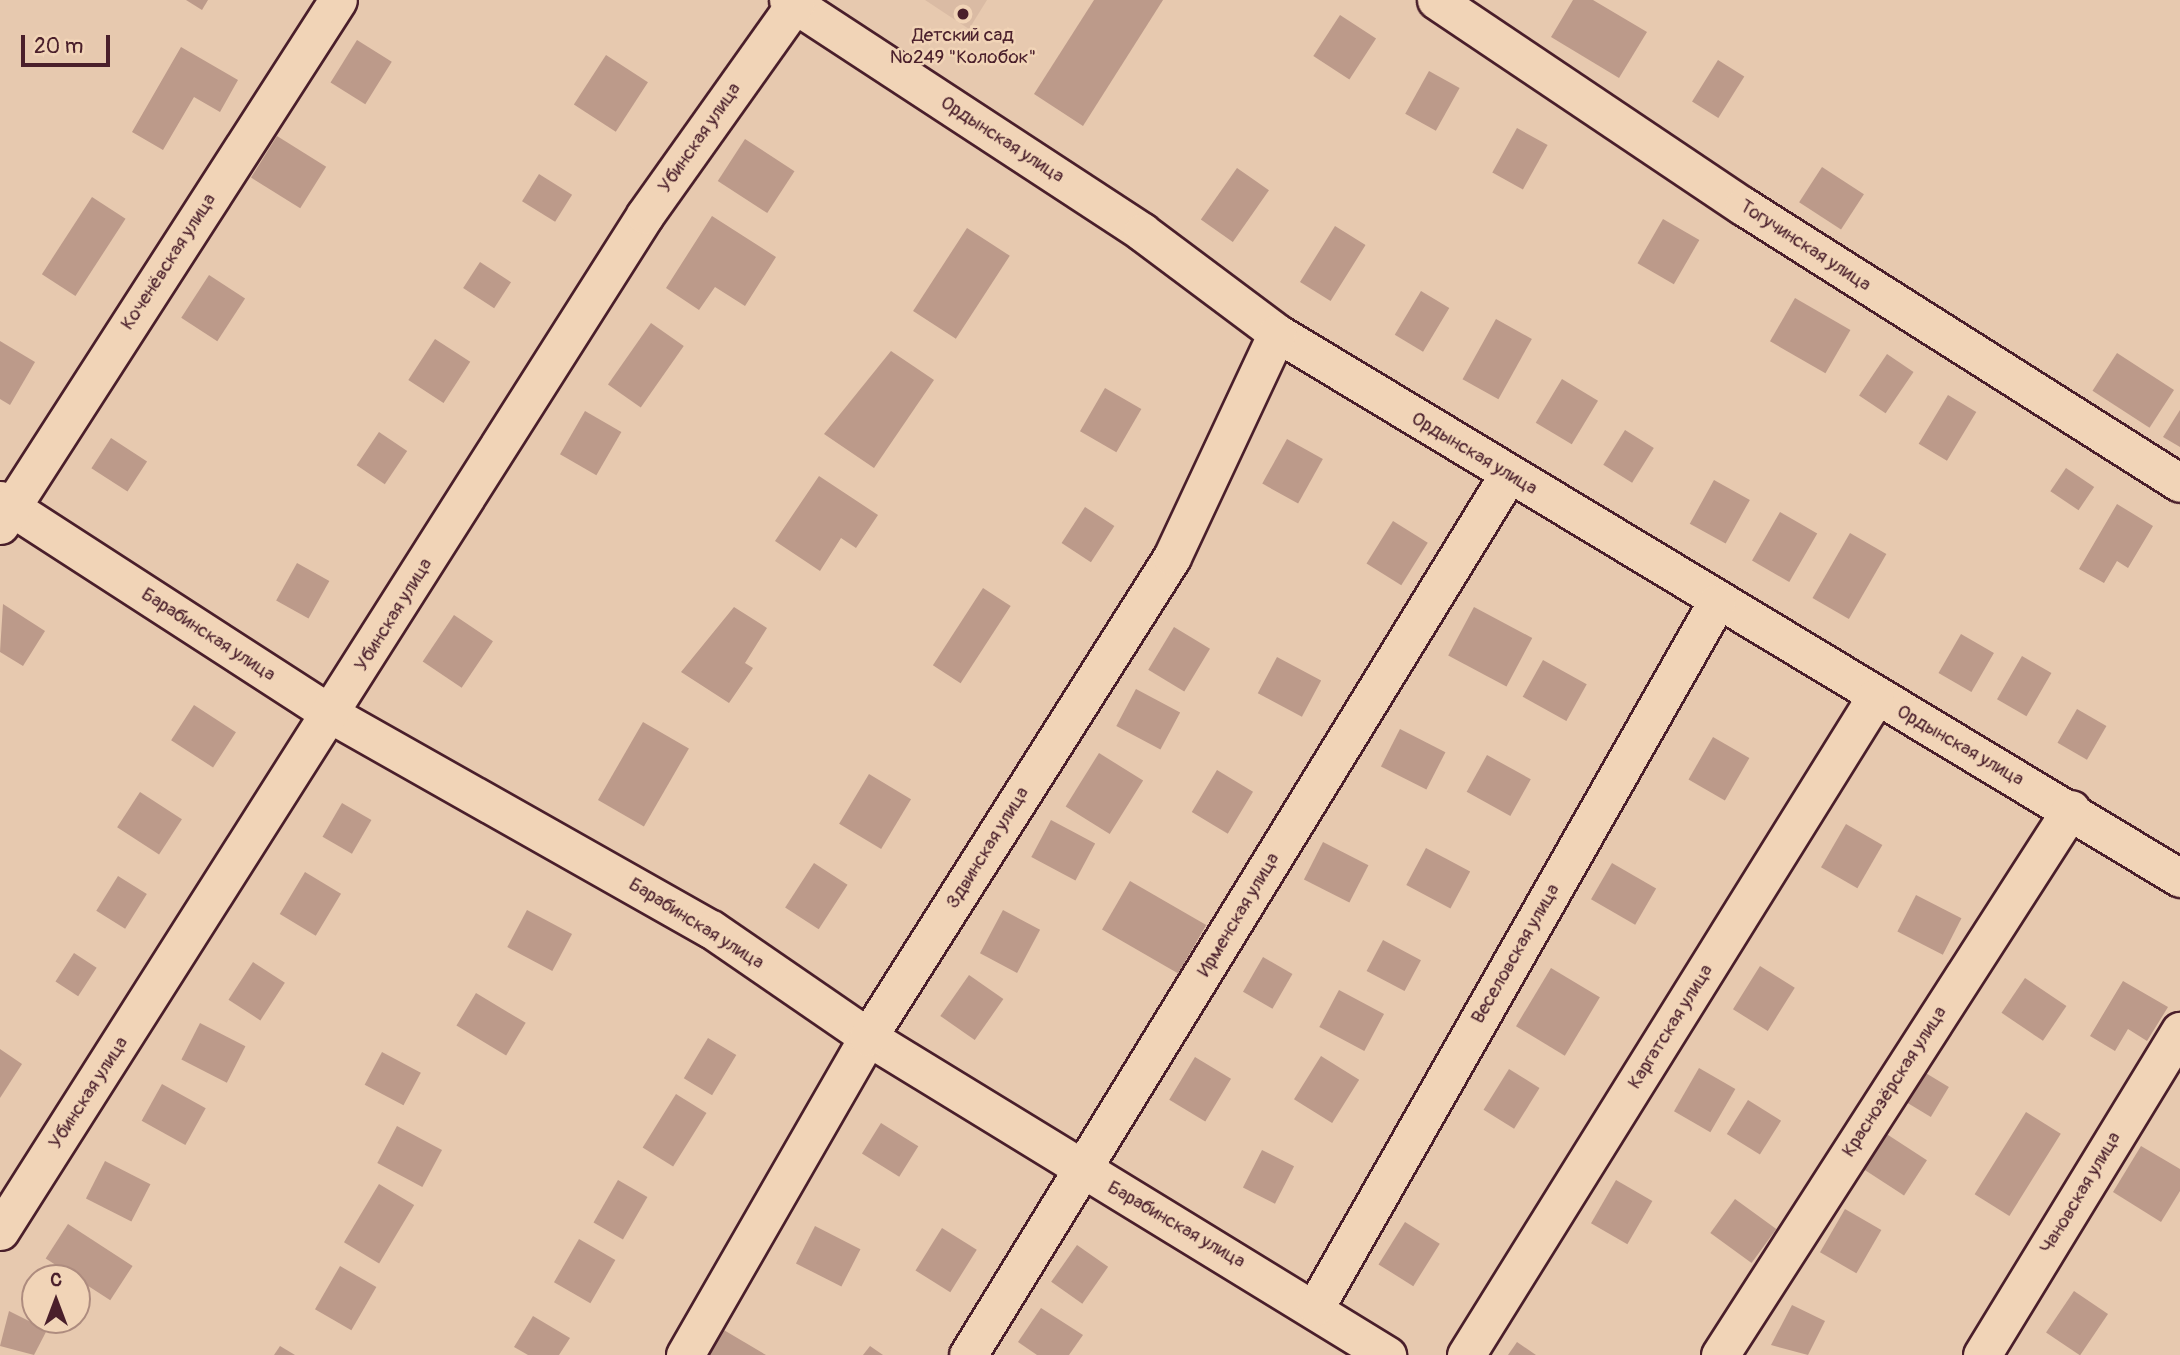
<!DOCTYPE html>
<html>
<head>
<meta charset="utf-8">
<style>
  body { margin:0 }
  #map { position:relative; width:2180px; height:1355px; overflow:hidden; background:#e7c9af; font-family:Pangolin,sans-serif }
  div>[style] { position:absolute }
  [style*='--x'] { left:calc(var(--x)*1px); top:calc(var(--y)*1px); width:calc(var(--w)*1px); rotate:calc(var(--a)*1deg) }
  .built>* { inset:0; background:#dabba4 }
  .building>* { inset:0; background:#bc9a8a; transform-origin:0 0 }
  .roads { filter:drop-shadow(2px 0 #4a1f2b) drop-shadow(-2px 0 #4a1f2b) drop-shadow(0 2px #4a1f2b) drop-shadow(0 -2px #4a1f2b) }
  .minor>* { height:37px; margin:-18.5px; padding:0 18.5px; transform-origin:18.5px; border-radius:18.5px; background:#f1d4b7 }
  .dots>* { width:19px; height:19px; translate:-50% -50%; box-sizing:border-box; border:4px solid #f1d4b7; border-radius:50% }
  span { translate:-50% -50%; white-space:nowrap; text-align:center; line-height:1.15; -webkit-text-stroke:5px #f1d4b7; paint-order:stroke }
  .poi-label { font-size:19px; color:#4a1f2b }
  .street-label { font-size:19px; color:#4a1f2b }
  .north { position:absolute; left:21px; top:1264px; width:70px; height:70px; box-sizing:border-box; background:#f1d4b7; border:2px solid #ae8c7f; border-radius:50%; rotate:0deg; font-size:19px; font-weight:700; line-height:28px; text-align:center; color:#4a1f2b }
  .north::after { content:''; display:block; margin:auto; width:24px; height:32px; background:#4a1f2b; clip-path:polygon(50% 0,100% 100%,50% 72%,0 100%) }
  .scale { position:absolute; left:21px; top:35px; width:89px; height:32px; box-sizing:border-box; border:4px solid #4a1f2b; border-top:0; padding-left:9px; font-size:21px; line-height:24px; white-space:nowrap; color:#4a1f2b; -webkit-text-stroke:5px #f1d4b7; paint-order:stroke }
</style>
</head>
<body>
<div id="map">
  <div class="built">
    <i style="clip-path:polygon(925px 0,987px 0,969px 29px)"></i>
  </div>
  <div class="building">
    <i style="clip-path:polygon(186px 0,208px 0,202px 10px)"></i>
    <i style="clip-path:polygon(1094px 0,1163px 0,1083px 126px,1034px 94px)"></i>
    <i style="clip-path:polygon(1573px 0,1593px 0,1647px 32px,1619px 78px,1551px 37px)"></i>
    <i style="left:1340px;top:15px;width:43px;height:49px;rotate:33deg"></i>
    <i style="left:357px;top:40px;width:41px;height:50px;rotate:32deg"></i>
    <i style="clip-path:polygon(181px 47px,238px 80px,220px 112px,194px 97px,163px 150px,132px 132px)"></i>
    <i style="left:606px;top:55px;width:50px;height:59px;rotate:33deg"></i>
    <i style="left:1718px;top:60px;width:31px;height:49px;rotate:32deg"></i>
    <i style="left:1429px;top:71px;width:35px;height:49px;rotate:29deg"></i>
    <i style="left:1517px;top:128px;width:35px;height:51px;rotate:29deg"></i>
    <i style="left:277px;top:136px;width:58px;height:49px;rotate:32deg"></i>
    <i style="left:745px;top:139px;width:59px;height:50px;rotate:33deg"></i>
    <i style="left:1822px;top:167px;width:50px;height:42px;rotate:33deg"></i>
    <i style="left:1237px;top:168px;width:39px;height:63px;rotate:35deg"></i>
    <i style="left:539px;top:174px;width:39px;height:32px;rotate:32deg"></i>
    <i style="left:92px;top:197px;width:40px;height:92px;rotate:33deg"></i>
    <i style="clip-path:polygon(712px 216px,776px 257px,745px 306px,715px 287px,699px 310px,666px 288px)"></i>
    <i style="left:1663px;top:219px;width:42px;height:51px;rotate:30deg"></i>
    <i style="left:1335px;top:226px;width:36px;height:66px;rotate:32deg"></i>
    <i style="left:967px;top:228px;width:51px;height:99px;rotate:33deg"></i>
    <i style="left:480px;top:262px;width:37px;height:31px;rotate:33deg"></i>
    <i style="left:209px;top:275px;width:43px;height:51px;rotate:33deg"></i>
    <i style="left:1421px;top:291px;width:33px;height:51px;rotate:31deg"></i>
    <i style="left:1795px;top:298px;width:64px;height:50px;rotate:30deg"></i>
    <i style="left:1496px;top:319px;width:41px;height:69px;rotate:29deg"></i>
    <i style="left:651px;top:323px;width:40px;height:75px;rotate:35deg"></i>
    <i style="left:435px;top:339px;width:42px;height:49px;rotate:33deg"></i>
    <i style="clip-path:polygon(0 341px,35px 362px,10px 405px,0 399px)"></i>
    <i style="clip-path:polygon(891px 351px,934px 380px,874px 468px,824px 434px)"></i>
    <i style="left:2117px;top:353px;width:68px;height:45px;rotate:33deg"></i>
    <i style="left:1887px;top:354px;width:32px;height:50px;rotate:34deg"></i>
    <i style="left:1562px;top:379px;width:42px;height:51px;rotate:31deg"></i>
    <i style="left:1105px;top:388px;width:42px;height:50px;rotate:30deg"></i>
    <i style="left:1948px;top:395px;width:33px;height:57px;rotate:31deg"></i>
    <i style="clip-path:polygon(2180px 410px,2180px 447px,2163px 437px)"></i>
    <i style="left:585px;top:411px;width:42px;height:50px;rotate:30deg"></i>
    <i style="left:1625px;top:430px;width:34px;height:41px;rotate:32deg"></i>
    <i style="left:379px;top:432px;width:34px;height:40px;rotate:34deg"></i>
    <i style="left:111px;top:438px;width:43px;height:36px;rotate:33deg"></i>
    <i style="left:1287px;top:439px;width:41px;height:51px;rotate:29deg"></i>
    <i style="left:2066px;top:468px;width:34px;height:28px;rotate:34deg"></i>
    <i style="clip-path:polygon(819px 476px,878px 515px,856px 548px,841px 538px,820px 571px,775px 541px)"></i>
    <i style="left:1714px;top:480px;width:41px;height:50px;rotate:29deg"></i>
    <i style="clip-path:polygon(2117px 504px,2153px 526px,2128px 568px,2117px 561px,2104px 583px,2079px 569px)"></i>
    <i style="left:1085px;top:507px;width:35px;height:43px;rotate:33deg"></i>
    <i style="left:1780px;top:512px;width:43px;height:56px;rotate:30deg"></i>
    <i style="left:1393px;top:521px;width:41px;height:50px;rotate:32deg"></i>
    <i style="left:1850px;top:533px;width:42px;height:75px;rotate:30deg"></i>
    <i style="left:297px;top:563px;width:37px;height:43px;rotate:29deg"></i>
    <i style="left:983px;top:588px;width:33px;height:92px;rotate:33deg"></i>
    <i style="clip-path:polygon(3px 604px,45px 631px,23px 666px,0 652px)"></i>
    <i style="clip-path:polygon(734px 607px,767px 628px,745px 663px,753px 668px,729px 703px,681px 672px)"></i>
    <i style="left:1474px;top:607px;width:66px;height:55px;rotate:28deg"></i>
    <i style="left:454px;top:615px;width:47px;height:56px;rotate:34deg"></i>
    <i style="left:1174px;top:627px;width:42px;height:50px;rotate:31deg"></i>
    <i style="left:1961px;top:634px;width:38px;height:45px;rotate:30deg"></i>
    <i style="left:2022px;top:656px;width:34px;height:50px;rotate:30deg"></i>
    <i style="left:1277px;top:657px;width:50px;height:41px;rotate:28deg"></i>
    <i style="left:1543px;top:660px;width:50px;height:42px;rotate:29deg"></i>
    <i style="left:1136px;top:689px;width:50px;height:42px;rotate:28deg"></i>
    <i style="left:194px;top:705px;width:50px;height:42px;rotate:33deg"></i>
    <i style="left:2077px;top:709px;width:34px;height:39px;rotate:30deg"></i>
    <i style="left:643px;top:722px;width:53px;height:90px;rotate:30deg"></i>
    <i style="left:1400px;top:729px;width:51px;height:42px;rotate:27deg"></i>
    <i style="left:1713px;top:737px;width:42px;height:49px;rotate:30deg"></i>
    <i style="left:1099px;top:753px;width:52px;height:63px;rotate:32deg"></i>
    <i style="left:1487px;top:755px;width:50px;height:42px;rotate:29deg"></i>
    <i style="left:1217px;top:770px;width:42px;height:49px;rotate:31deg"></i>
    <i style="left:869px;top:774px;width:49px;height:58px;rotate:31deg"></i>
    <i style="left:140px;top:792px;width:50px;height:42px;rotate:33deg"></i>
    <i style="left:342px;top:803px;width:34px;height:39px;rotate:30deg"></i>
    <i style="left:1051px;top:820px;width:50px;height:42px;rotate:28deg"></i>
    <i style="left:1846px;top:824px;width:42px;height:50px;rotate:30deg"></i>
    <i style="left:1323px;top:842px;width:51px;height:42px;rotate:27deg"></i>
    <i style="left:1426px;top:848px;width:50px;height:42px;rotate:28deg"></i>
    <i style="left:814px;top:863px;width:40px;height:53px;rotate:33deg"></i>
    <i style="left:1612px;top:863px;width:51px;height:42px;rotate:30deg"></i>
    <i style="left:305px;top:872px;width:42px;height:49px;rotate:31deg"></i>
    <i style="left:118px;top:876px;width:34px;height:41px;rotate:32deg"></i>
    <i style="left:1130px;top:881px;width:88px;height:56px;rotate:30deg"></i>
    <i style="left:1916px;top:895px;width:51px;height:41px;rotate:27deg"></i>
    <i style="left:527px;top:910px;width:51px;height:42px;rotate:28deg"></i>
    <i style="left:1003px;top:910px;width:42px;height:49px;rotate:28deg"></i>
    <i style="left:1383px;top:940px;width:43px;height:35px;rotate:28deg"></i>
    <i style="left:74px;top:953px;width:27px;height:34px;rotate:33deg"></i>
    <i style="left:1263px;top:957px;width:34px;height:40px;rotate:30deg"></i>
    <i style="left:253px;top:962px;width:38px;height:45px;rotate:33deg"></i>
    <i style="left:1760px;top:966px;width:41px;height:51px;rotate:32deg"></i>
    <i style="left:1551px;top:968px;width:57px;height:68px;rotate:31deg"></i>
    <i style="left:969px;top:975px;width:42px;height:50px;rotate:35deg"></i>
    <i style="left:2025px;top:978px;width:50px;height:42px;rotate:34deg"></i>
    <i style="clip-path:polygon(2123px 981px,2168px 1007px,2147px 1041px,2128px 1029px,2115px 1051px,2090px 1036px)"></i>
    <i style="left:1339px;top:990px;width:51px;height:42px;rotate:28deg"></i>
    <i style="left:476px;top:993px;width:58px;height:38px;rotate:31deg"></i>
    <i style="left:200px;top:1023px;width:51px;height:41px;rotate:27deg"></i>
    <i style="left:708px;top:1038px;width:33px;height:47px;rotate:31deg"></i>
    <i style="clip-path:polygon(0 1049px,22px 1064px,0 1098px)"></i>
    <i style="left:382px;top:1052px;width:44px;height:37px;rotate:28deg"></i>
    <i style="left:1321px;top:1056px;width:45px;height:51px;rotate:32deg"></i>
    <i style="left:1195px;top:1057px;width:42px;height:50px;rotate:31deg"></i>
    <i style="left:1699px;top:1068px;width:42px;height:50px;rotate:30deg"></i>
    <i style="left:1509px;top:1069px;width:36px;height:48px;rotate:32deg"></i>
    <i style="left:1924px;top:1072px;width:29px;height:35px;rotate:31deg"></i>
    <i style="left:162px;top:1084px;width:50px;height:42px;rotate:29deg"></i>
    <i style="left:676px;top:1094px;width:36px;height:63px;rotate:32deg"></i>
    <i style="left:1748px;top:1100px;width:39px;height:40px;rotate:32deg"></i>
    <i style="left:2026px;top:1112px;width:41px;height:97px;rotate:32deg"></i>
    <i style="left:881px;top:1123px;width:44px;height:36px;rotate:32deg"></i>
    <i style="left:397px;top:1126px;width:51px;height:42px;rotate:28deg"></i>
    <i style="left:1885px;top:1133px;width:50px;height:42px;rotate:33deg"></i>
    <i style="clip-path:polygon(2141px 1146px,2180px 1169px,2180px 1191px,2161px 1222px,2113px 1192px)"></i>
    <i style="left:1262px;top:1150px;width:36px;height:42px;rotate:27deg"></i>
    <i style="left:105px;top:1161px;width:51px;height:42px;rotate:27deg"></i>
    <i style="left:618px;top:1180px;width:34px;height:49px;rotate:30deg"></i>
    <i style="left:1616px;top:1180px;width:42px;height:50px;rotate:30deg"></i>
    <i style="left:379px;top:1184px;width:41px;height:68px;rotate:31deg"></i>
    <i style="left:1735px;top:1199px;width:51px;height:42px;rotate:36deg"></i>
    <i style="left:1845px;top:1209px;width:42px;height:50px;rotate:30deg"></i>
    <i style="left:1405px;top:1222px;width:41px;height:50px;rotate:32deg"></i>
    <i style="left:68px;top:1224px;width:77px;height:41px;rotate:33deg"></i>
    <i style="left:815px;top:1226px;width:51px;height:42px;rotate:27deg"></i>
    <i style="left:942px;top:1228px;width:41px;height:50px;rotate:32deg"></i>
    <i style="left:579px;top:1239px;width:42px;height:50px;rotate:30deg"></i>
    <i style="left:1077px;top:1245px;width:38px;height:45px;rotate:35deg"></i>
    <i style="left:340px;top:1266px;width:42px;height:50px;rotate:30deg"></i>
    <i style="left:2074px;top:1291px;width:41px;height:50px;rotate:34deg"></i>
    <i style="clip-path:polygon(1792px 1305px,1825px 1321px,1808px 1355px,1771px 1345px)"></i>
    <i style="clip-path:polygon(1041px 1308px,1083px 1335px,1069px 1355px,1037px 1355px,1018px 1342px)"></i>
    <i style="clip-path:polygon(9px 1311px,47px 1330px,34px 1355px,0 1346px)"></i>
    <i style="clip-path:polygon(533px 1316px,570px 1338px,559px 1355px,528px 1355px,514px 1347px)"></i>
    <i style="clip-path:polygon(717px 1326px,766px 1355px,700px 1355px)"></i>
    <i style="clip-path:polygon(1517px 1342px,1536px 1355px,1508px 1355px)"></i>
    <i style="clip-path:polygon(280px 1346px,295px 1355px,274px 1355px)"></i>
    <i style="clip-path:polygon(870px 1346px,883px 1355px,863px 1355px)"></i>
  </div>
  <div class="roads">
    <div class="minor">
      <i style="--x:788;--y:0;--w:423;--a:33.2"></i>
      <i style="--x:1142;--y:232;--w:169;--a:36.8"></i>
      <i style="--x:1277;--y:333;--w:1055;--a:31.11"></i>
      <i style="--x:1436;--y:0;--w:370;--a:33.9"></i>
      <i style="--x:1743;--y:206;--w:517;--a:32.37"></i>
      <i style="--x:0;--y:500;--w:396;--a:32.9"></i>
      <i style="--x:332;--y:715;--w:435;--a:29.5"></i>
      <i style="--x:711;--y:929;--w:191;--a:34.5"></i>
      <i style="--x:868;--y:1037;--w:609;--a:31.5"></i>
      <i style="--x:0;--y:525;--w:624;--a:-57.23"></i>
      <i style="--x:0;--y:1231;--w:1203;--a:-57.59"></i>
      <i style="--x:645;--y:215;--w:259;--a:-54.6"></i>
      <i style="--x:1316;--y:1306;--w:809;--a:-60.36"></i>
      <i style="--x:685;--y:1355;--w:367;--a:-60.1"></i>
      <i style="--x:868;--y:1037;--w:568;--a:-57.65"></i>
      <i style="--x:1172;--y:557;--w:247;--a:-64.9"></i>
      <i style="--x:968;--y:1355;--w:1032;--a:-58.47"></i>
      <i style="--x:1466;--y:1355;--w:774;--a:-58.1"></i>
      <i style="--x:1720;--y:1355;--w:649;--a:-57.26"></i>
      <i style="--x:1982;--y:1355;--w:380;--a:-58.6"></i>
    </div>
  </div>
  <div class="dots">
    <i style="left:963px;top:14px;background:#4a1f2b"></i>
  </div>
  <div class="poi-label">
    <span style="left:963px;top:47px">Детский сад<br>№249 "Колобок"</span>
  </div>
  <div class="street-label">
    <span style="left:700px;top:138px;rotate:-55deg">Убинская улица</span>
    <span style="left:1002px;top:140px;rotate:33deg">Ордынская улица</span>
    <span style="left:1805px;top:246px;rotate:33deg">Тогучинская улица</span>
    <span style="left:169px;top:262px;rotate:-57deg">Коченёвская улица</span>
    <span style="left:1474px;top:454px;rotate:31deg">Ордынская улица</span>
    <span style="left:394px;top:615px;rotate:-58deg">Убинская улица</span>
    <span style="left:208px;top:635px;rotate:33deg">Барабинская улица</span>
    <span style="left:1960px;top:746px;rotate:30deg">Ордынская улица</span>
    <span style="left:988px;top:848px;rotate:-58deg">Здвинская улица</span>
    <span style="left:1239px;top:915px;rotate:-59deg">Ирменская улица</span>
    <span style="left:696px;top:924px;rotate:32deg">Барабинская улица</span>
    <span style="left:1516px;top:954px;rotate:-60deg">Веселовская улица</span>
    <span style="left:1671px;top:1027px;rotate:-58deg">Каргатская улица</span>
    <span style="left:1895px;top:1082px;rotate:-57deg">Краснозёрская улица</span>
    <span style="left:89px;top:1093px;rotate:-57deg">Убинская улица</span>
    <span style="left:2081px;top:1193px;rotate:-59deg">Чановская улица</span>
    <span style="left:1176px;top:1225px;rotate:30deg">Барабинская улица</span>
  </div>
  <div class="north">С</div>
  <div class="scale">20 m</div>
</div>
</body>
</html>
